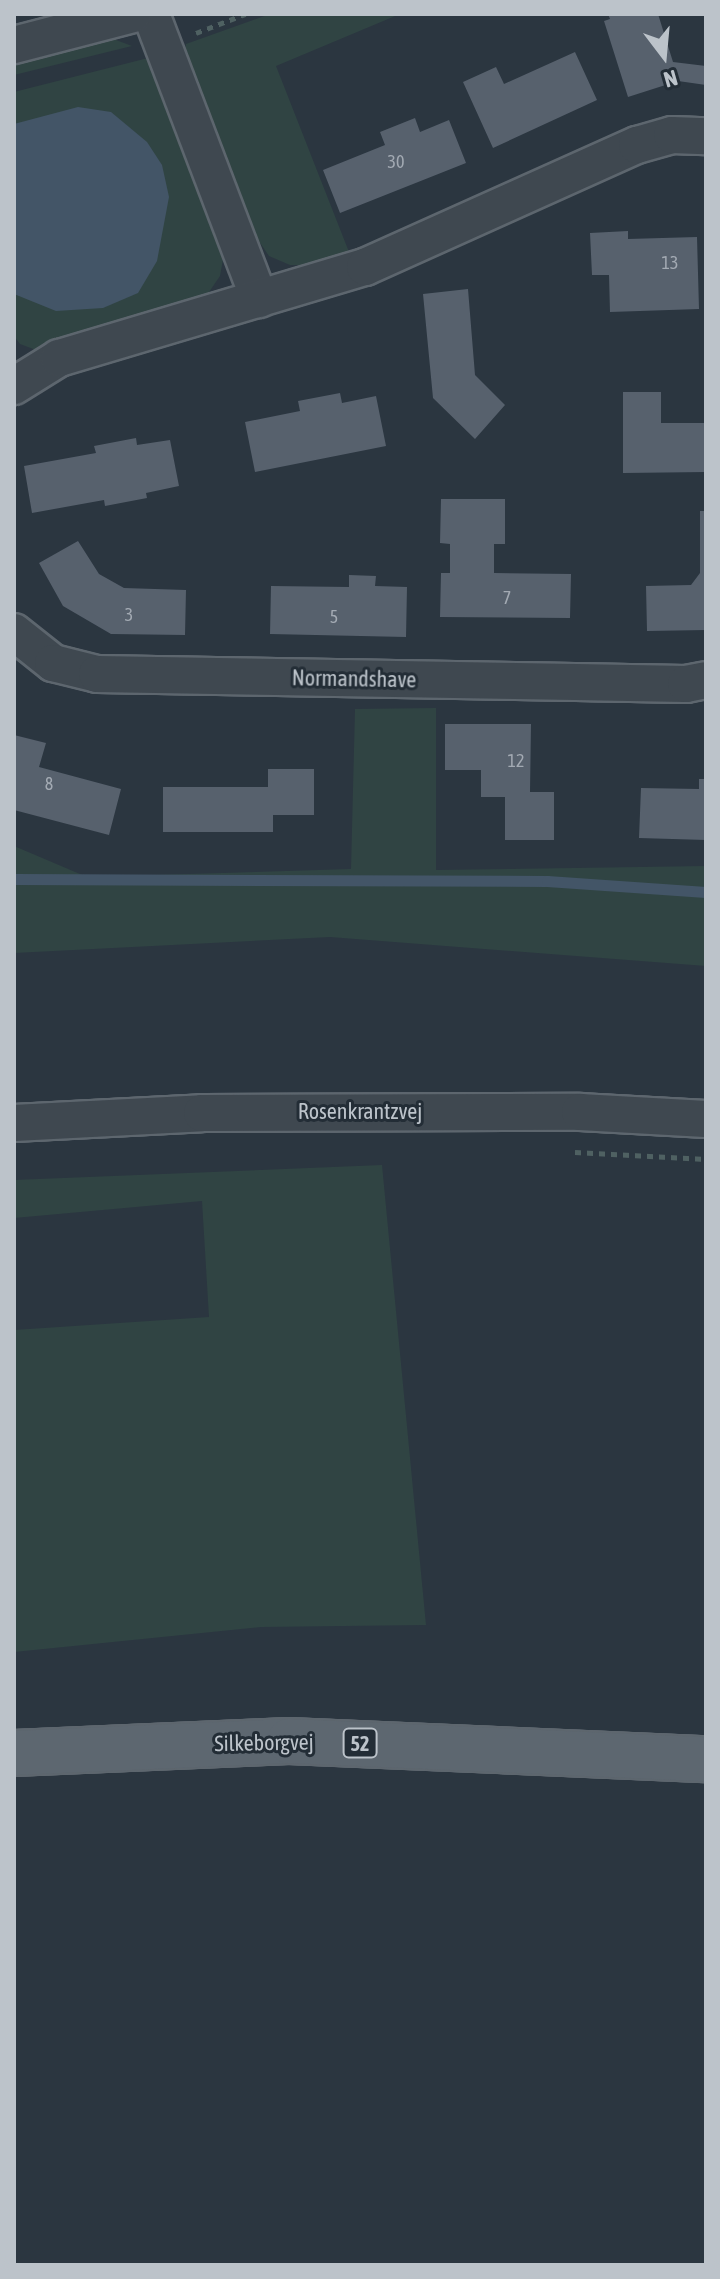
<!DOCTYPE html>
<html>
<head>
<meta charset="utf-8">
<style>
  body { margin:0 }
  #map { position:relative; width:720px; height:2279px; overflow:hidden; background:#2b3640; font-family:"Asap Condensed",sans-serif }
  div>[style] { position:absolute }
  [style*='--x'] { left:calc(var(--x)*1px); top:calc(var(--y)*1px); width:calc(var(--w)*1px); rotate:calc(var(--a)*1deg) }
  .green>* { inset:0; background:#304443 }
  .water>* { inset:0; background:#435567 }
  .stream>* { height:11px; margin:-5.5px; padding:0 5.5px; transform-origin:5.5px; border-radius:5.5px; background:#435567 }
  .building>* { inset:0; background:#57616d }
  .path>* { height:5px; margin-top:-2.5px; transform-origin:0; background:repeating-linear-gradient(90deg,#4f6162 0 6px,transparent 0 12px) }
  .roads { filter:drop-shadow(2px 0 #5d666e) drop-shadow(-2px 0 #5d666e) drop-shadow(0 2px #5d666e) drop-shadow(0 -2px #5d666e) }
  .minor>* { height:36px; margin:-18px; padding:0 18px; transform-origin:18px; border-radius:18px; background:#3f4850 }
  .major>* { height:44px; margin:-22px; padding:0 22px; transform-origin:22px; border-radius:22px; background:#5d6770 }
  span { translate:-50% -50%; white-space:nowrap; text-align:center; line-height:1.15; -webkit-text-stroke:6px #232d36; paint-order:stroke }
  .number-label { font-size:18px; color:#a3aab3 }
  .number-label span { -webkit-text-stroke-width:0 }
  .shield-label span { padding:2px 6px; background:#232d36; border:2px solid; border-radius:6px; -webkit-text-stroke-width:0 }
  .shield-label { font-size:20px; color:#bcc3ca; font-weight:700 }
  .street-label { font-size:22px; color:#bcc3ca }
  .frame { position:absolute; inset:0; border:16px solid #bcc3ca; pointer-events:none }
  .north { position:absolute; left:624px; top:16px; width:80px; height:80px; -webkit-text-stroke:6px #232d36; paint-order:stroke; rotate:164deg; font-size:22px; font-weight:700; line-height:32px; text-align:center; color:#bcc3ca }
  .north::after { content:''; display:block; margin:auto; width:28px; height:36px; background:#bcc3ca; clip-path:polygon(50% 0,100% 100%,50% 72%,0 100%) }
</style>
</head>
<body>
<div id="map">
  <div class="green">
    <i style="clip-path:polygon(270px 14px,400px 14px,276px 66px,349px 252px,313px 265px,290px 265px,269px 256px,252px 231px,184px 56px,186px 44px)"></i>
    <i style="clip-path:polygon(95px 40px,116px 40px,132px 46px,14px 75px,14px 60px)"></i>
    <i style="clip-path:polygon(148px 58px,219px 233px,224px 254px,220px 276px,207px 295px,190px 307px,36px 350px,20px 344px,14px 336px,14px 92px)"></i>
    <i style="clip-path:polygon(436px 708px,436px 870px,706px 866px,706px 966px,330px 937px,14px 953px,14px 846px,87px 877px,351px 869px,355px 709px)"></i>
    <i style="clip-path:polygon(382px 1165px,426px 1625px,261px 1627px,14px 1652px,14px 1330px,209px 1317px,202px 1201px,14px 1218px,14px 1180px)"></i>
  </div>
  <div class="water">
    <i style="clip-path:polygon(78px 107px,111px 112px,147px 142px,162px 165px,169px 197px,157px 261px,138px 293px,103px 308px,56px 311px,14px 294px,14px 124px)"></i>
  </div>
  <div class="stream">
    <i style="--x:14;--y:879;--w:533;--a:0.21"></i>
    <i style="--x:547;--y:881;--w:159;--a:4"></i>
  </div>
  <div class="building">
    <i style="clip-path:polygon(608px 14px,658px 14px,673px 62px,706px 66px,706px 85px,678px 81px,628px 97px,604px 21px,610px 19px)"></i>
    <i style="clip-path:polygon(575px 52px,597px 100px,493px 148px,463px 82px,496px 67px,504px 84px)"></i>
    <i style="clip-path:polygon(415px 118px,420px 132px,449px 120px,466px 163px,340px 213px,323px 170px,385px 145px,380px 132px)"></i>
    <i style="clip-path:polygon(628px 231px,628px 239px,697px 237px,699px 309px,610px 312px,609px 275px,592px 275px,590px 233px)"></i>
    <i style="clip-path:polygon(468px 289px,475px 375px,505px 405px,475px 439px,433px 398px,423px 294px)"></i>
    <i style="clip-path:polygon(623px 392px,661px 392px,661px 423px,706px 423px,706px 472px,623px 473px)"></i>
    <i style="clip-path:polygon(340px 393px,342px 403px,376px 396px,386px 446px,255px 472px,245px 422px,300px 411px,298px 401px)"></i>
    <i style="clip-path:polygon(136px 438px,137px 445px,170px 440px,179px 486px,146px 493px,147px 498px,105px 506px,104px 500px,32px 513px,24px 466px,96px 453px,94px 446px)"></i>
    <i style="clip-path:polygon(441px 499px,505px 499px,505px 544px,494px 544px,494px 573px,571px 574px,570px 618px,440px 617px,441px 573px,450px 573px,450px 544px,440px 543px)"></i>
    <i style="clip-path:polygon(700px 511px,706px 511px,706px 630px,647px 631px,646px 586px,691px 585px,700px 573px)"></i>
    <i style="clip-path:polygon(78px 541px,99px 574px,124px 588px,186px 590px,185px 635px,111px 634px,63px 606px,39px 563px)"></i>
    <i style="clip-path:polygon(349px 575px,376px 576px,375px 586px,407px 587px,406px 637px,270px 634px,271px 586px,349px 587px)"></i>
    <i style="clip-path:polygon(445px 724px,531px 724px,530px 792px,554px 792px,554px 840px,505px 840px,505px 797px,481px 797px,481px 770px,445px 770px)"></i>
    <i style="clip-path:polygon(14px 735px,46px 743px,39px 767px,121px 789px,109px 835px,14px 810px)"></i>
    <i style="clip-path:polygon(268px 769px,314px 769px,314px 815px,273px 815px,273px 832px,163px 832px,163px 787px,268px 787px)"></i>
    <i style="clip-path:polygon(699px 779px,706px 779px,706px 840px,639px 838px,641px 788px,699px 789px)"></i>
  </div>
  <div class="path">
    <i style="--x:196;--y:33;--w:53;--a:-21.2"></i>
    <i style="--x:575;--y:1152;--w:131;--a:3.1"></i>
  </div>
  <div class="roads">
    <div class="minor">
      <i style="--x:151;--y:14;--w:305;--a:69.2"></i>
      <i style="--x:14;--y:45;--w:123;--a:-14.6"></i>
      <i style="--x:14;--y:386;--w:53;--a:-31.9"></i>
      <i style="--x:59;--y:358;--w:319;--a:-16.6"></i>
      <i style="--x:365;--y:267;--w:298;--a:-24.2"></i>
      <i style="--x:637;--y:145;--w:36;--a:-16"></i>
      <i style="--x:672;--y:135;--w:34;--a:2"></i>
      <i style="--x:14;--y:632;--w:50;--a:38.5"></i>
      <i style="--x:53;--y:663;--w:45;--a:14"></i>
      <i style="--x:97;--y:674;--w:589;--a:0.97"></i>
      <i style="--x:686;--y:684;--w:20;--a:-11"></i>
      <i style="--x:14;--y:1123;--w:188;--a:-3"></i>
      <i style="--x:202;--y:1113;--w:378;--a:-0.2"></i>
      <i style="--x:580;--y:1112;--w:126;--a:3.2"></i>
    </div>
    <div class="major">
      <i style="--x:14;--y:1753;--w:275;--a:-2.5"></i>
      <i style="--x:289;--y:1741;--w:417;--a:2.5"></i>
    </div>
  </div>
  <div class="number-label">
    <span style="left:396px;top:162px">30</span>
    <span style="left:670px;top:263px">13</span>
    <span style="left:507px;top:598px">7</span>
    <span style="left:129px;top:615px">3</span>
    <span style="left:334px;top:617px">5</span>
    <span style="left:516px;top:761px">12</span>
    <span style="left:49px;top:784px">8</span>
  </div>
  <div class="shield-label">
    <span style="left:360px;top:1743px">52</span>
  </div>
  <div class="street-label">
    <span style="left:354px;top:679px;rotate:1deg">Normandshave</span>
    <span style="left:360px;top:1112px">Rosenkrantzvej</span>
    <span style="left:264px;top:1743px;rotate:-1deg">Silkeborgvej</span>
  </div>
  <div class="frame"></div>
  <div class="north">N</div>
</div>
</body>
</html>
